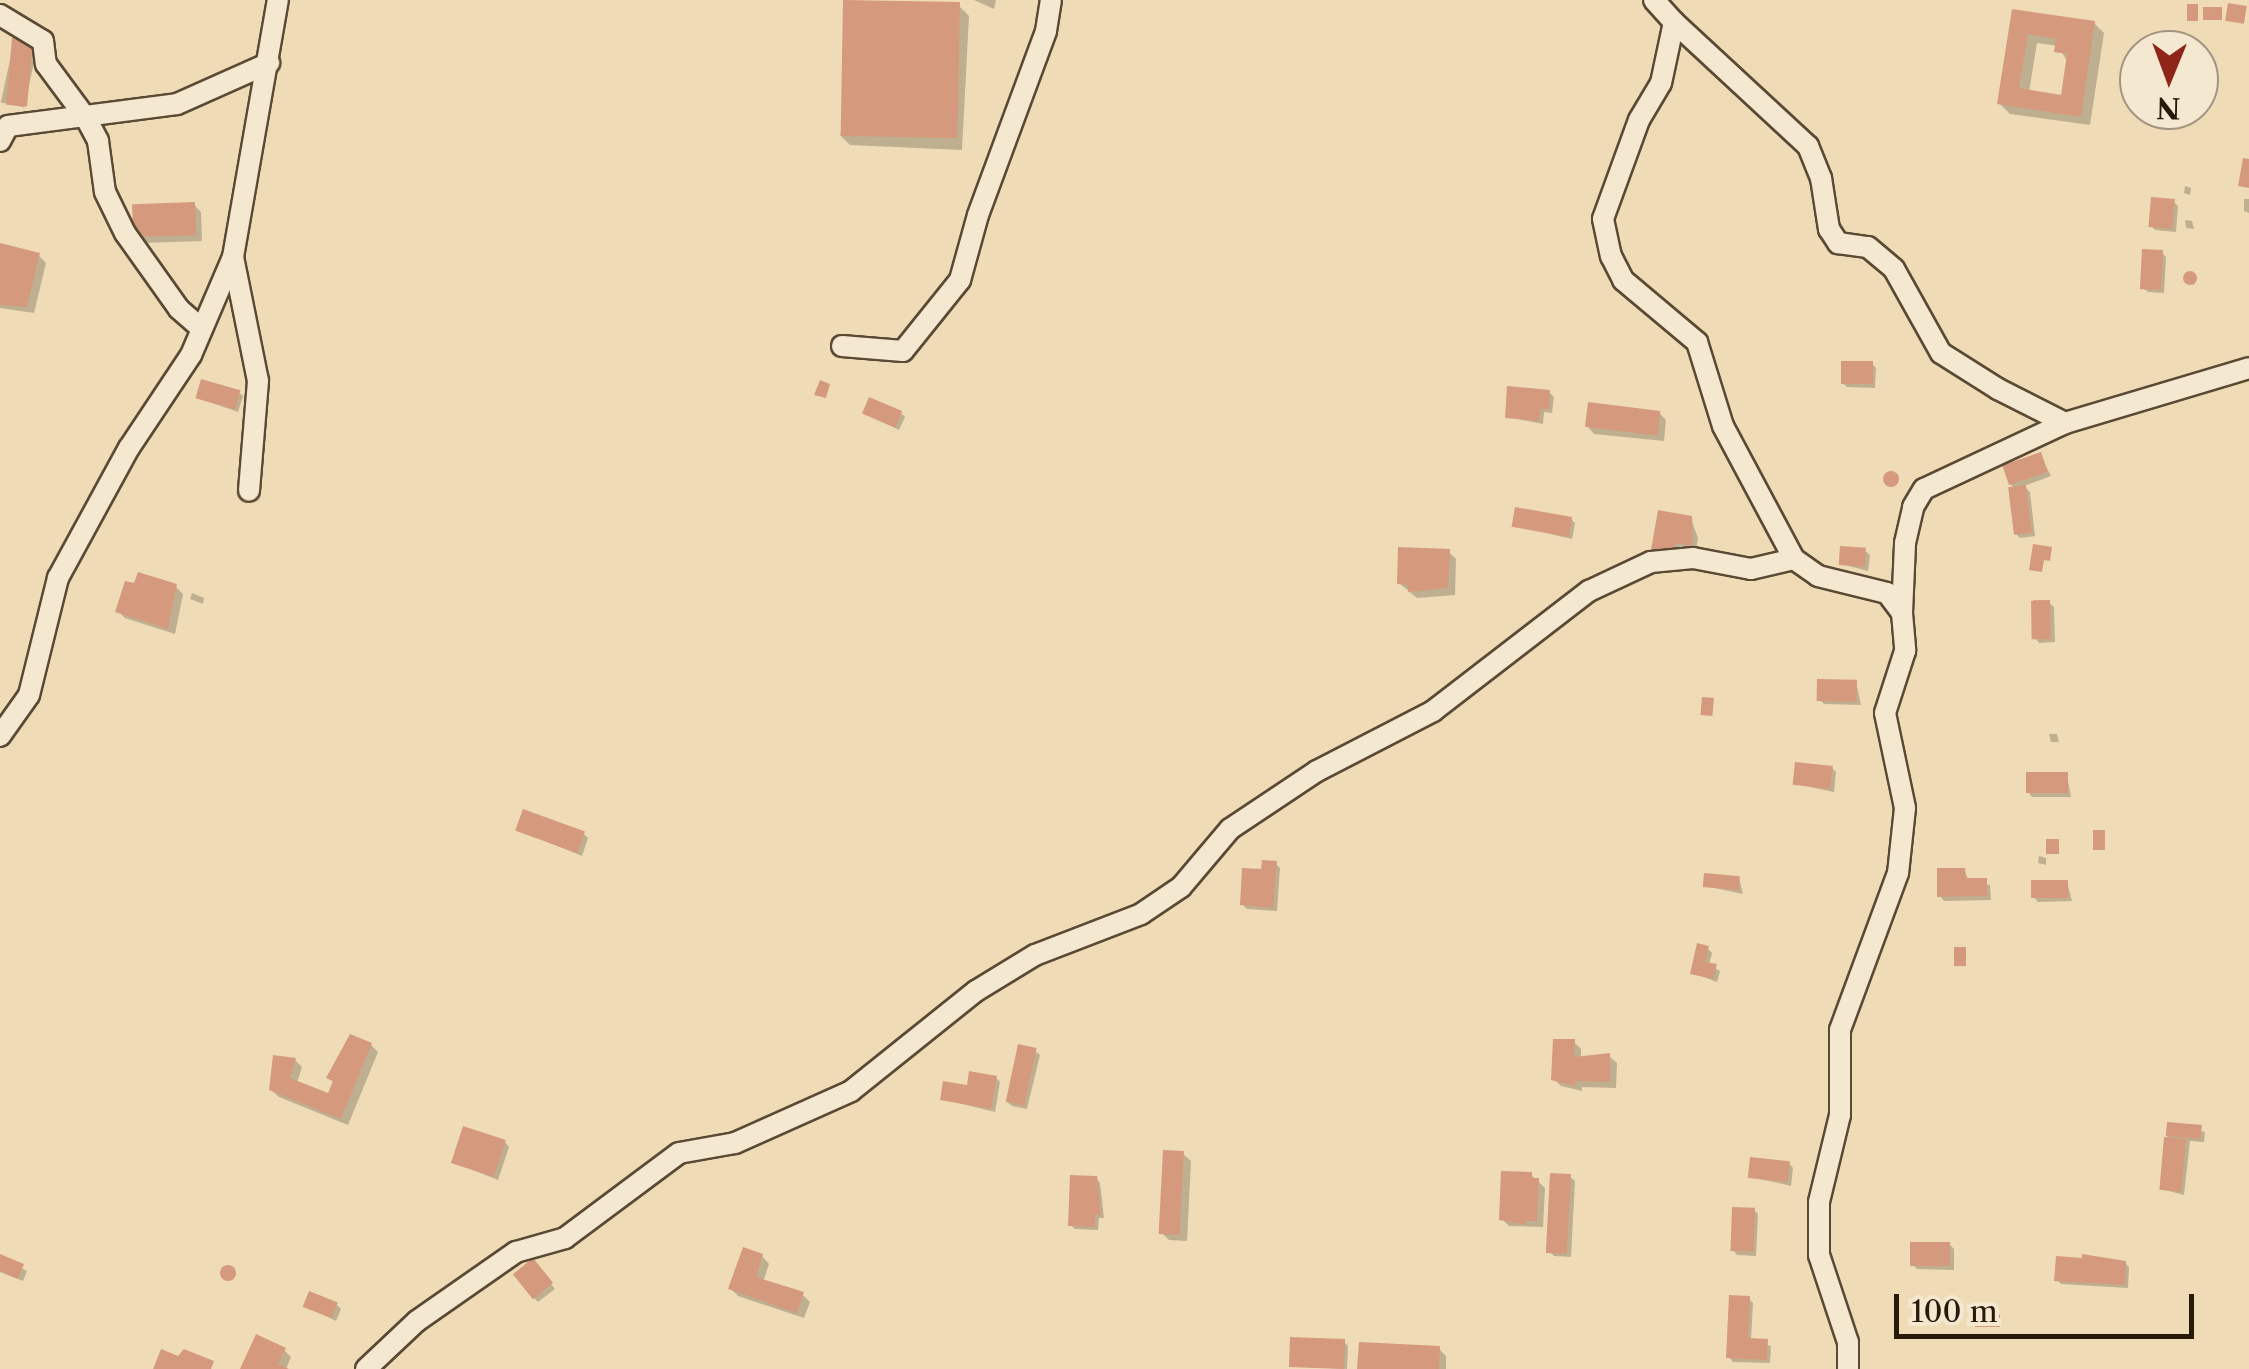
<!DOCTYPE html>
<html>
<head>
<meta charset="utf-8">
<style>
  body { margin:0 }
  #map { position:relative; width:2249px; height:1369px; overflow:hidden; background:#efdbb6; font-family:"Libre Caslon Text",serif }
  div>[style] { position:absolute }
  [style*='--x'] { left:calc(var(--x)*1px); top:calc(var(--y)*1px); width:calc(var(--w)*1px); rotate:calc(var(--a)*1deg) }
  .shadow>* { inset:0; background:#0003; transform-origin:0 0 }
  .building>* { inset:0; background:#d59a7e; transform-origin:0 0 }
  .round { border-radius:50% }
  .roads { filter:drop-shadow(2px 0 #5a4a34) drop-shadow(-2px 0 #5a4a34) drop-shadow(0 2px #5a4a34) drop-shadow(0 -2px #5a4a34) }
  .minor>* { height:20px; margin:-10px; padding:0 10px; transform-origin:10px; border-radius:10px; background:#f5e8d0 }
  span { translate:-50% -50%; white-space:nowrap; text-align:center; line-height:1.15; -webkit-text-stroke:10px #f5e8d0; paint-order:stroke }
  .north { position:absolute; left:2119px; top:30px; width:100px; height:100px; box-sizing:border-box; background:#f5e8d0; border:2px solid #a39680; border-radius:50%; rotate:181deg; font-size:28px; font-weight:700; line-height:40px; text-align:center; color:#281a08 }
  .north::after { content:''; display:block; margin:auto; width:35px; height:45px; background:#8f2418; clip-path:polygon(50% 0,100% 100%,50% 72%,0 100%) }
  .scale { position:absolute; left:1894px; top:1294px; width:300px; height:45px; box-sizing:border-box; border:5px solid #281a08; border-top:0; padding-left:12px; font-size:30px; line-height:35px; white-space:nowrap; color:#281a08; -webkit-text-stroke:8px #f5e8d0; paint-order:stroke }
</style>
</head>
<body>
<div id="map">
  <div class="shadow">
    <i style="clip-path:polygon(996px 0,994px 9px,974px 0)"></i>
    <i style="clip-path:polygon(959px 6px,969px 16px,962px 150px,850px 145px,840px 135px)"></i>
    <i style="clip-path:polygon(evenodd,2014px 11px,2094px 23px,2104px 33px,2090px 125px,2010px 114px,2000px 104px,2014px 11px,2037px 43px,2058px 46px,2067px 61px,2063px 98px,2029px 92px,2037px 43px)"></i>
    <i style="left:14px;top:41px;width:24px;height:63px;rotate:12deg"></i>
    <i style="clip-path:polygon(2185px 186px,2191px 188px,2190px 195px,2184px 193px)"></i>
    <i style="clip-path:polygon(2244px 199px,2249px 199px,2249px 213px,2244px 211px)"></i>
    <i style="clip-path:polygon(2174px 202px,2178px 206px,2176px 232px,2155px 230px,2151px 226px)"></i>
    <i style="clip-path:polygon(194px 205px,201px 212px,202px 241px,142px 243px,135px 236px)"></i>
    <i style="clip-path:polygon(2185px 220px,2192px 221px,2194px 229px,2186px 228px)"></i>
    <i style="clip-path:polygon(0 246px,39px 256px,46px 263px,34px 313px,0 308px)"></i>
    <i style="clip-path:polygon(2162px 253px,2166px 257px,2164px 293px,2148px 292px,2143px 288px)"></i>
    <i style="clip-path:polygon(2187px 276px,2197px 278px,2194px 285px,2186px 280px)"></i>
    <i style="clip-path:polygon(1872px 364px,1876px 368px,1875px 388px,1847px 387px,1843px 383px)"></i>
    <i style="clip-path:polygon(238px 392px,243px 396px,238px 412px,198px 398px)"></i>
    <i style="clip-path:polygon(1549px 392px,1554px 397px,1552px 413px,1544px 412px,1543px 424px,1507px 417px)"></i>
    <i style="clip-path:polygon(865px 413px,901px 413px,905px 417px,899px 430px)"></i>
    <i style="clip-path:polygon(1659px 413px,1666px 420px,1664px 441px,1594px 434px,1587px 426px)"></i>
    <i style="clip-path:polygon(2040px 455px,2051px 476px,2024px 486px,2030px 492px,2035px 536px,2020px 538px,2015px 533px,2016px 489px,2011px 485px)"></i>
    <i style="clip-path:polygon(1892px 475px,1898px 480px,1894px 486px,1887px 481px)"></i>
    <i style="clip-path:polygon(1571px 519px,1575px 523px,1572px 539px,1515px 526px)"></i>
    <i style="clip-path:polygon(1691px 519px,1698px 538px,1696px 549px,1680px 546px,1678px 557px,1653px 549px)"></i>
    <i style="clip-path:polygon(1865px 551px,1870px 555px,1868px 571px,1841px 564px)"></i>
    <i style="clip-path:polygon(1449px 552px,1456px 559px,1455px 595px,1417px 598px,1399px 583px)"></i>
    <i style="clip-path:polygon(176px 587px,183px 594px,175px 634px,125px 618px,118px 611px)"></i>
    <i style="clip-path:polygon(192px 593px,204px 598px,203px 604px,190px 599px)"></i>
    <i style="clip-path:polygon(2049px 603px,2054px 607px,2055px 642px,2039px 643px,2035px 638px)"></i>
    <i style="clip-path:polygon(1856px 682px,1861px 705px,1824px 704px,1820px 700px)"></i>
    <i style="clip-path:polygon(2049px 734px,2057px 734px,2059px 742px,2051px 742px)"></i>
    <i style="clip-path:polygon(1832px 768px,1836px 772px,1834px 792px,1795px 784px)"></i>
    <i style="clip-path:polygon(2067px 775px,2071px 797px,2032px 797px,2028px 792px)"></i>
    <i style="clip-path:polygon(519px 830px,584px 834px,588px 838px,582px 856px)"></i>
    <i style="clip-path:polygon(2039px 856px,2046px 858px,2046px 865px,2038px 863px)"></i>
    <i style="clip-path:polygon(1276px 864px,1280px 868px,1277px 911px,1247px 909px,1242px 904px,1263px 872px)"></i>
    <i style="clip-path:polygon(1964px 870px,1969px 881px,1990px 885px,1991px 900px,1944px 901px,1940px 896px)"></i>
    <i style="clip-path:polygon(1739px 878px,1743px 894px,1705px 886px)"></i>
    <i style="clip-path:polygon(2067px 882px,2072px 901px,2038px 902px,2034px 897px)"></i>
    <i style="clip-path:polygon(1707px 948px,1712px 953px,1709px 965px,1720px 971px,1717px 982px,1693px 973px)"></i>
    <i style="clip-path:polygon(1574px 1042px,1581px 1049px,1581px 1059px,1609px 1056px,1617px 1063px,1616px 1088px,1582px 1087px,1582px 1091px,1561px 1086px,1554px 1079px)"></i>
    <i style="clip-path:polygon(371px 1045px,378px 1052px,348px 1125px,279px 1097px,271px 1090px,295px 1060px,302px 1067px,297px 1083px,329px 1096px,334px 1083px,329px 1078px)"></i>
    <i style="clip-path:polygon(1035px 1051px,1040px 1055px,1027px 1109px,1012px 1106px,1007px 1102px)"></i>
    <i style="clip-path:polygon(996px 1078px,1000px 1082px,995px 1112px,942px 1099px)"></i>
    <i style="clip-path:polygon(2169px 1124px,2205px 1132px,2204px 1142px,2190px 1141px,2184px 1195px,2161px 1189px)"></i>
    <i style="clip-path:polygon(505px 1142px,509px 1147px,498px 1180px,453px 1162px)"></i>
    <i style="clip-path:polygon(1183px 1154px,1191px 1161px,1187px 1241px,1169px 1240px,1162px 1233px)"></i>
    <i style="clip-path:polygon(1789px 1163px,1793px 1168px,1791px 1186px,1751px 1177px)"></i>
    <i style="clip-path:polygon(1531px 1175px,1545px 1188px,1543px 1227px,1509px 1226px,1502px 1219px)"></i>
    <i style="clip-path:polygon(1570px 1177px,1575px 1181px,1571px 1257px,1554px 1256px,1550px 1252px)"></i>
    <i style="clip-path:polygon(1096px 1178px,1100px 1183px,1104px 1218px,1099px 1218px,1098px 1230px,1075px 1229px,1071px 1225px)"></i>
    <i style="clip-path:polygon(1754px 1210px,1758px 1214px,1756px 1256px,1737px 1255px,1733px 1250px)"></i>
    <i style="clip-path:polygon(1949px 1244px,1954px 1249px,1954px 1270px,1917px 1269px,1913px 1265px)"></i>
    <i style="clip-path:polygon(762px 1256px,769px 1264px,763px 1282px,803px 1295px,810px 1302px,804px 1318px,738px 1296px,731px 1289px)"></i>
    <i style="clip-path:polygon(0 1257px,27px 1271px,23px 1281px,0 1272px)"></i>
    <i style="clip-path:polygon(2084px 1260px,2125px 1263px,2129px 1267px,2128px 1288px,2061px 1284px,2057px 1280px)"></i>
    <i style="clip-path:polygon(537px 1266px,555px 1289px,538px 1302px,534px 1298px)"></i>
    <i style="clip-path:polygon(227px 1268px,236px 1274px,233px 1280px,224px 1275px)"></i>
    <i style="clip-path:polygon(1748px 1298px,1753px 1303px,1751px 1341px,1771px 1346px,1770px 1363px,1733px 1362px,1729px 1357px)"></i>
    <i style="clip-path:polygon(337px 1305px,341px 1309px,336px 1321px,306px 1306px)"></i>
    <i style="clip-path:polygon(1344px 1342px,1348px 1346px,1347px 1369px,1291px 1366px)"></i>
    <i style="clip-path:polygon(1439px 1349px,1446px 1356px,1446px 1369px,1360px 1369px)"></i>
    <i style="clip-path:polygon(284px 1350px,291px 1357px,286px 1369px,243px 1369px)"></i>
  </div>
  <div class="building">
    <i style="left:843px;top:0;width:117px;height:136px;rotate:1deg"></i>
    <i style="left:2228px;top:3px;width:19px;height:18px;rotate:9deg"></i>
    <i style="left:2187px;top:4px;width:11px;height:17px"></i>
    <i style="left:2203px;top:7px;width:19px;height:13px"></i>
    <i style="clip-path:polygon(evenodd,2012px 9px,2095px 21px,2081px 117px,1997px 104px,2012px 9px,2028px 34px,2056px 39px,2054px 52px,2067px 54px,2061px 95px,2019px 88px,2028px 34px)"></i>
    <i style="left:12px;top:38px;width:21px;height:67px;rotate:5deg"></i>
    <i style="clip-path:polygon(2243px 158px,2249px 159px,2249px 188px,2238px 186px)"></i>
    <i style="left:2151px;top:197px;width:24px;height:30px;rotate:5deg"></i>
    <i style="left:195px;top:202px;width:33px;height:63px;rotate:88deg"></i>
    <i style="clip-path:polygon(0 243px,40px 253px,27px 307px,0 305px)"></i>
    <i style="left:2142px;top:249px;width:21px;height:40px;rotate:3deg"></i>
    <i class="round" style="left:2183px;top:271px;width:14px;height:14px"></i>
    <i style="left:1841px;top:361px;width:32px;height:23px"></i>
    <i style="left:201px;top:379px;width:41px;height:20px;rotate:16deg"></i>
    <i style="clip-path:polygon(820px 380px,830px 384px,826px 398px,814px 395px)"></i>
    <i style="clip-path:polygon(1507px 386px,1550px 390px,1549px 409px,1540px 409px,1539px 421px,1505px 418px)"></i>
    <i style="left:869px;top:397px;width:36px;height:18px;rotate:23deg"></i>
    <i style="left:1588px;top:402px;width:73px;height:25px;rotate:7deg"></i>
    <i style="left:2041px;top:452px;width:21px;height:41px;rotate:71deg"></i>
    <i class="round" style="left:1883px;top:471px;width:16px;height:16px"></i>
    <i style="left:2026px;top:485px;width:48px;height:18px;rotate:83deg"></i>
    <i style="left:1515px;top:507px;width:58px;height:20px;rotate:10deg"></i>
    <i style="clip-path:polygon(1658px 510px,1692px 516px,1693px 546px,1676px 543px,1674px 554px,1651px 550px)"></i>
    <i style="clip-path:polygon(2033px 544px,2052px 547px,2050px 561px,2044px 560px,2042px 572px,2029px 570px)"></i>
    <i style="left:1840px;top:546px;width:26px;height:19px;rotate:4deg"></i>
    <i style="clip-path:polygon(1398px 547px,1450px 549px,1448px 588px,1408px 592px,1408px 585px,1397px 584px)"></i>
    <i style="clip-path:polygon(138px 572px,177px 584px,168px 629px,115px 612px,125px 581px,134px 583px)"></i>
    <i style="left:2050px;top:600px;width:39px;height:19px;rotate:89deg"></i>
    <i style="left:1817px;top:679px;width:40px;height:22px;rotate:1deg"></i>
    <i style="left:1702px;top:697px;width:12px;height:18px;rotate:5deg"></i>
    <i style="left:1795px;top:762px;width:38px;height:23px;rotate:6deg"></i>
    <i style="left:2026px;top:772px;width:42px;height:21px"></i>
    <i style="left:523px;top:809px;width:66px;height:23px;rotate:20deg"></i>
    <i style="left:2093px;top:830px;width:12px;height:20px"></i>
    <i style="left:2046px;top:839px;width:13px;height:15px"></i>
    <i style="clip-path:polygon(1262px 860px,1277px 861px,1273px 908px,1240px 905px,1242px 868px,1261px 869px)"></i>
    <i style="clip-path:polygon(1937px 868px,1965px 868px,1966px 878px,1987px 878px,1987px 896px,1937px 897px)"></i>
    <i style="left:1704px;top:873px;width:36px;height:14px;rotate:5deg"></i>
    <i style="left:2031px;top:880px;width:37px;height:18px"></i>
    <i style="clip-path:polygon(1697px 943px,1709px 946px,1705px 962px,1717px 964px,1713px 979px,1690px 974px)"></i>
    <i style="left:1954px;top:947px;width:12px;height:19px"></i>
    <i style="clip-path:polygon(350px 1034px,372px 1043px,341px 1119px,269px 1090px,273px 1055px,296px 1058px,290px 1078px,328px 1093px,333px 1081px,326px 1078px)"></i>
    <i style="clip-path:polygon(1553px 1039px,1575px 1039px,1574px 1057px,1610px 1053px,1610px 1082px,1576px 1081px,1575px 1086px,1551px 1080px)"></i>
    <i style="left:1018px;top:1044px;width:19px;height:59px;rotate:12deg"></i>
    <i style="clip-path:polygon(969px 1071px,997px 1076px,991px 1109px,940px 1100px,943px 1081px,967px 1085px)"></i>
    <i style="left:2167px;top:1122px;width:35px;height:14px;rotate:5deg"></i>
    <i style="left:463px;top:1126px;width:45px;height:39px;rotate:18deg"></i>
    <i style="left:2164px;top:1137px;width:22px;height:53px;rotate:5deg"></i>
    <i style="left:1163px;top:1150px;width:21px;height:84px;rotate:3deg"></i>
    <i style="left:1750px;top:1157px;width:40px;height:21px;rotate:6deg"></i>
    <i style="clip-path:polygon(1501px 1171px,1532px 1172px,1532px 1178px,1539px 1178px,1537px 1221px,1526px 1221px,1526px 1225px,1499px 1220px)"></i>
    <i style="left:1550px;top:1173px;width:21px;height:80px;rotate:3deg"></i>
    <i style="clip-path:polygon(1070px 1175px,1097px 1176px,1101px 1215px,1095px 1215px,1095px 1227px,1068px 1226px)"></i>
    <i style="left:1732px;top:1207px;width:23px;height:44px;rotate:2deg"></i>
    <i style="left:1910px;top:1242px;width:40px;height:24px"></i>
    <i style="clip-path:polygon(743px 1247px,763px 1254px,756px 1277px,804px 1292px,797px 1313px,728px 1289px)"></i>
    <i style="clip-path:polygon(0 1254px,24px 1264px,18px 1279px,0 1271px)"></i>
    <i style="clip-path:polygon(2082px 1254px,2126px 1261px,2125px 1285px,2054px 1281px,2056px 1256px,2082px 1258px)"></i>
    <i style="left:533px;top:1258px;width:32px;height:26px;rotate:51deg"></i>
    <i class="round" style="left:220px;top:1265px;width:16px;height:16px"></i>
    <i style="left:309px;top:1291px;width:31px;height:17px;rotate:22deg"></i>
    <i style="clip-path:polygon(1729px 1295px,1750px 1296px,1748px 1338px,1768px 1339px,1767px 1360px,1726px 1358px)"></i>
    <i style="left:1975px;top:1315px;width:25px;height:12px"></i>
    <i style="clip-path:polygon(256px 1334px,286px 1348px,278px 1364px,289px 1369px,240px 1369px)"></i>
    <i style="left:1290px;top:1337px;width:55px;height:30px;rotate:2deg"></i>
    <i style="clip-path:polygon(1359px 1342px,1440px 1346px,1439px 1369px,1357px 1369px)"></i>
    <i style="clip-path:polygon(161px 1349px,178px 1356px,184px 1349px,214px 1361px,211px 1369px,153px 1369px)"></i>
  </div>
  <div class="roads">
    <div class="minor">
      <i style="--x:1654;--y:0;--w:30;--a:48"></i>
      <i style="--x:1674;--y:22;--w:62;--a:102"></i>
      <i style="--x:1661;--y:83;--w:43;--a:120.7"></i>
      <i style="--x:1639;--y:120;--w:105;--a:110"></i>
      <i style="--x:1603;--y:219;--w:38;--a:78"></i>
      <i style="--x:1611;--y:256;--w:27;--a:63"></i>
      <i style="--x:1623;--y:280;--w:97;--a:40"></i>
      <i style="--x:1697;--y:342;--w:88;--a:72.8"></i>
      <i style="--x:1723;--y:426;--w:151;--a:61.9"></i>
      <i style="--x:1794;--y:559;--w:29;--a:35"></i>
      <i style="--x:1818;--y:576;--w:71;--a:13.8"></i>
      <i style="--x:1887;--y:593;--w:25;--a:53"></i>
      <i style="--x:1902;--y:613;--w:38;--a:85"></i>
      <i style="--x:1905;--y:651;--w:65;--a:107.9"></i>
      <i style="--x:1885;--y:713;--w:97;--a:78.1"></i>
      <i style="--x:1905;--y:808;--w:65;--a:96.1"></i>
      <i style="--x:1898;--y:873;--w:167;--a:110.3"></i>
      <i style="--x:1840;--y:1030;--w:85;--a:90"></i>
      <i style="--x:1840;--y:1115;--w:89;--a:103.6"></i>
      <i style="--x:1819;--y:1202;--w:53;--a:90"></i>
      <i style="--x:1819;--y:1255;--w:92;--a:71.6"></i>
      <i style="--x:1848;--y:1342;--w:27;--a:90"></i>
      <i style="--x:0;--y:15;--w:50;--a:31.2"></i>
      <i style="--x:43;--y:41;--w:23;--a:83"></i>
      <i style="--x:46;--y:64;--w:67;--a:53.5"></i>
      <i style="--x:86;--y:118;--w:26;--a:62"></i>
      <i style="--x:98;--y:141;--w:51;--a:82.2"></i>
      <i style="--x:105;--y:192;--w:46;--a:64"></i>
      <i style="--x:125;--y:233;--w:93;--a:54.6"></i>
      <i style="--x:179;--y:309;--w:30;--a:41"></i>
      <i style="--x:1674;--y:22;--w:183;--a:42.8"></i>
      <i style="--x:1808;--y:146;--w:35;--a:68"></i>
      <i style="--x:1821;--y:178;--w:52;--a:81.1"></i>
      <i style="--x:1829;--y:229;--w:17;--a:57"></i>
      <i style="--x:1838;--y:243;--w:30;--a:8"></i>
      <i style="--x:1868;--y:247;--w:34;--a:40"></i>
      <i style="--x:1894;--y:269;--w:96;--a:60.8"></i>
      <i style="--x:1941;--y:353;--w:67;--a:32.3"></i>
      <i style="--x:1998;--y:389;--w:75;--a:26.9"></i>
      <i style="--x:0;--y:141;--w:17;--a:-62"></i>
      <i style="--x:8;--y:126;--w:170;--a:-7.4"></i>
      <i style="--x:177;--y:104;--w:101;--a:-24"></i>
      <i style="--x:233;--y:257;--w:126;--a:78.6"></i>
      <i style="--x:258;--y:381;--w:110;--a:94.7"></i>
      <i style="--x:842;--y:346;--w:61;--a:4.7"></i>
      <i style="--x:903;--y:351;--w:91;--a:-51.2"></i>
      <i style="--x:960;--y:280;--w:67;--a:-74.5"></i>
      <i style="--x:978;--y:215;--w:196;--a:-69.7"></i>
      <i style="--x:1046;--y:31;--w:31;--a:-81"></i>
      <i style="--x:1902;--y:613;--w:70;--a:-87.5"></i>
      <i style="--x:1905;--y:543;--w:37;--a:-77"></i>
      <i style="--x:1913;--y:507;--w:21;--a:-59"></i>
      <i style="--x:1924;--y:489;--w:156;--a:-25.1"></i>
      <i style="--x:2065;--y:423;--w:192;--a:-16.6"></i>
      <i style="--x:0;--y:736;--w:50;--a:-54.7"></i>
      <i style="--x:29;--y:695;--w:121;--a:-76.1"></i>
      <i style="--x:58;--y:578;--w:148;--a:-61.4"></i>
      <i style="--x:129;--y:448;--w:112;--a:-56.3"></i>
      <i style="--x:191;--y:355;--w:107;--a:-66.8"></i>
      <i style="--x:233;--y:257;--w:261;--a:-80.1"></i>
      <i style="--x:366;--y:1369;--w:70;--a:-43.3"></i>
      <i style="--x:417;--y:1321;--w:121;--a:-34.9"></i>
      <i style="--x:516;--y:1252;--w:51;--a:-15.9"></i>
      <i style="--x:565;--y:1238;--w:142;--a:-36.7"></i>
      <i style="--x:679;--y:1153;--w:57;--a:-10.1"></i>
      <i style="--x:735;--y:1143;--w:127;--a:-24.1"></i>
      <i style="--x:851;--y:1091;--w:160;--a:-38.7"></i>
      <i style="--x:976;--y:991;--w:69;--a:-31.4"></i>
      <i style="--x:1035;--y:955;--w:114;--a:-21.1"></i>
      <i style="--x:1141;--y:914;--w:48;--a:-34"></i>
      <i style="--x:1181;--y:887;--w:76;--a:-49.8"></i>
      <i style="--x:1230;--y:829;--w:105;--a:-33.7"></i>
      <i style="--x:1317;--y:771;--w:131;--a:-27.3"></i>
      <i style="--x:1433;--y:711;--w:197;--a:-37.6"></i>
      <i style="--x:1589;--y:591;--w:68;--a:-25.1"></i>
      <i style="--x:1651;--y:562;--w:42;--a:-5.4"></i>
      <i style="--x:1693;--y:558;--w:59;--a:10.7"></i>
      <i style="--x:1751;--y:569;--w:44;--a:-13.1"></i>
    </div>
  </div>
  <div class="north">N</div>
  <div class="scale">100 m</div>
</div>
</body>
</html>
